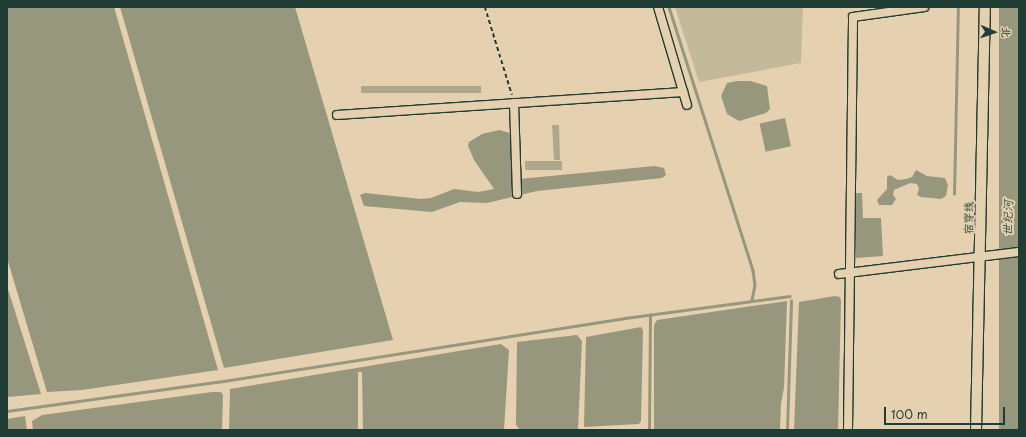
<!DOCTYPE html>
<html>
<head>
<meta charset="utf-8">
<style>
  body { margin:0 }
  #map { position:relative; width:1026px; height:437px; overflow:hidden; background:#e5d1af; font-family:"Playpen Sans","LXGW WenKai TC",sans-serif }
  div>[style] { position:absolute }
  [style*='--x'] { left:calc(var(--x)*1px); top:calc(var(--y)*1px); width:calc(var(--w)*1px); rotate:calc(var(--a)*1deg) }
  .green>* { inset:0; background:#c4b99a }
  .water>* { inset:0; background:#97977e; transform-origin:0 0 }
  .stream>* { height:2.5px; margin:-1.25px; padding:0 1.25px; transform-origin:1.25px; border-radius:1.25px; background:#97977e }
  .building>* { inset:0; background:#aea78c; transform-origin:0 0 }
  .path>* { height:1.5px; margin-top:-0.75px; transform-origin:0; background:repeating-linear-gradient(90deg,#1f3d34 0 4px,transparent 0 7px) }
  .roads { filter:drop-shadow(1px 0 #1f3d34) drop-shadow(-1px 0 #1f3d34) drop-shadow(0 1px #1f3d34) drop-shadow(0 -1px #1f3d34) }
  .minor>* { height:8px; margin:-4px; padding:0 4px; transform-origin:4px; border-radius:4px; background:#e5d1af }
  .major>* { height:10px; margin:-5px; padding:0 5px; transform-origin:5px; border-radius:5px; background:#e5d1af }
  span { translate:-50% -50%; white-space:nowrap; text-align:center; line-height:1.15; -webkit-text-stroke:4px #e5d1af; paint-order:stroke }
  .street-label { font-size:11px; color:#1f3d34 }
  .water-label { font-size:12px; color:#2b463b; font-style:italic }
  .frame { position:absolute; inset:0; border:8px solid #1f3d34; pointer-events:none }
  .north { position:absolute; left:974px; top:12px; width:40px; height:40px; -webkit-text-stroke:3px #e5d1af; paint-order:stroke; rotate:92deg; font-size:11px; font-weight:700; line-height:16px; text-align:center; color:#1f3d34 }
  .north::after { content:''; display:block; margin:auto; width:14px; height:18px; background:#1f3d34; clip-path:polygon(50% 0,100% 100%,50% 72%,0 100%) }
  .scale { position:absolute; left:884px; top:407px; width:121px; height:18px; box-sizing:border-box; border:2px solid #1f3d34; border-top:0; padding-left:5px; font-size:12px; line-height:14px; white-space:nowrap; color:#1f3d34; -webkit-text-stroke:3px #e5d1af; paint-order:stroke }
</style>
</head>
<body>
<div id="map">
  <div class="green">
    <i style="clip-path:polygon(675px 7px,803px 7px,801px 63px,699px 82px)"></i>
  </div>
  <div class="water">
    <i style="clip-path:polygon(7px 7px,114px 7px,218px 370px,82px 390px,47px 392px,7px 258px)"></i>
    <i style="clip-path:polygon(120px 7px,295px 7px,393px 340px,224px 368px)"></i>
    <i style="left:999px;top:7px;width:20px;height:423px"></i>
    <i style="clip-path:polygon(737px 81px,750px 81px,767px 86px,770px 109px,766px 113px,739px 121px,727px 114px,721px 96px,727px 83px)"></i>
    <i style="left:785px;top:118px;width:29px;height:26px;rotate:78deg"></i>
    <i style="clip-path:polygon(499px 130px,510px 133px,519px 179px,655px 166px,664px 168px,666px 175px,662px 178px,537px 191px,487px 203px,460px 202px,432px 212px,364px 206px,360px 195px,365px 193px,421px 199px,431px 198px,454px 189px,478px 192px,494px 189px,474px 160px,468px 146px,469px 142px,482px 134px)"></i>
    <i style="clip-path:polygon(916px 170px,927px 176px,945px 178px,948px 185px,946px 196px,941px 199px,921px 197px,917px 195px,919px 189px,917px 184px,910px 183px,894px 190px,893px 195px,896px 199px,892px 205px,879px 205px,877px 200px,887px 189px,887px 177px,890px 175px,898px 180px,906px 179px,912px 177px)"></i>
    <i style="clip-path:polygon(856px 193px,862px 193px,863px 218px,881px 218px,883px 256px,856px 258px)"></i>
    <i style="clip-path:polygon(7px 286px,41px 394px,7px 397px)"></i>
    <i style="clip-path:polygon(835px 296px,840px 297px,841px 301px,838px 430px,794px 430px,799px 302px)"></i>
    <i style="clip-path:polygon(787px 301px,784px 388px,781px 403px,780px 430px,654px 430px,654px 325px,657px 320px)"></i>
    <i style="clip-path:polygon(641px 327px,643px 330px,641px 421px,639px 424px,584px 427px,586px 337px)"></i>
    <i style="clip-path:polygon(577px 335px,582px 341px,578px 429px,519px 429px,516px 425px,517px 342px)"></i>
    <i style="clip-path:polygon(501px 344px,509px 350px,504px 430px,363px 430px,362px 372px,358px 372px,358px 430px,229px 430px,230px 389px)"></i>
    <i style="clip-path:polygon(212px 392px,221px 392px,223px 395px,222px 430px,33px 430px,32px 421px,42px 415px)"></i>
    <i style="clip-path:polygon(25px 416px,27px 430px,7px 430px,7px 419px)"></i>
  </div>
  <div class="stream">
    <i style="--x:669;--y:7;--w:277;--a:72.3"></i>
    <i style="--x:753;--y:271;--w:14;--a:82"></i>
    <i style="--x:755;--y:285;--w:16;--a:101"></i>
    <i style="--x:954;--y:194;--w:187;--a:-88.8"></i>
    <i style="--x:7;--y:411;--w:212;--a:-7.9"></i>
    <i style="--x:217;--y:382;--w:413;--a:-8.9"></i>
    <i style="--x:625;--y:318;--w:166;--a:-7.6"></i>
    <i style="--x:649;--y:430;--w:115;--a:-89.5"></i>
    <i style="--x:787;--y:430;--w:129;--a:-88.2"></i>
  </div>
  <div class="building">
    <i style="left:481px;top:86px;width:7px;height:120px;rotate:90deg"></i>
    <i style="clip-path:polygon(552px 125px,559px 125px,560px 160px,554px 160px)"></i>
    <i style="left:562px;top:161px;width:9px;height:37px;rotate:90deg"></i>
  </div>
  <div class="path">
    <i style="--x:485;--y:7;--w:92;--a:72.9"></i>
  </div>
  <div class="roads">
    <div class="minor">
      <i style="--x:658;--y:7;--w:102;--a:73.5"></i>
      <i style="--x:514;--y:103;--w:91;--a:88.1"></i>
      <i style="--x:337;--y:115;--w:347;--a:-3.8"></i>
      <i style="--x:839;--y:274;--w:181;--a:-7"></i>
      <i style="--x:848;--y:430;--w:413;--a:-89.3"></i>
      <i style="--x:853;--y:17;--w:72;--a:-8"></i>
    </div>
    <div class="major">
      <i style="--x:976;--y:430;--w:423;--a:-88.8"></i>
    </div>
  </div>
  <div class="street-label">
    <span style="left:969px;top:218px;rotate:-89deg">宿穿线</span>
  </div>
  <div class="water-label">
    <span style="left:1008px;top:218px;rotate:-89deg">世纪河</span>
  </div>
  <div class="frame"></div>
  <div class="north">北</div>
  <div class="scale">100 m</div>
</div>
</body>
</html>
